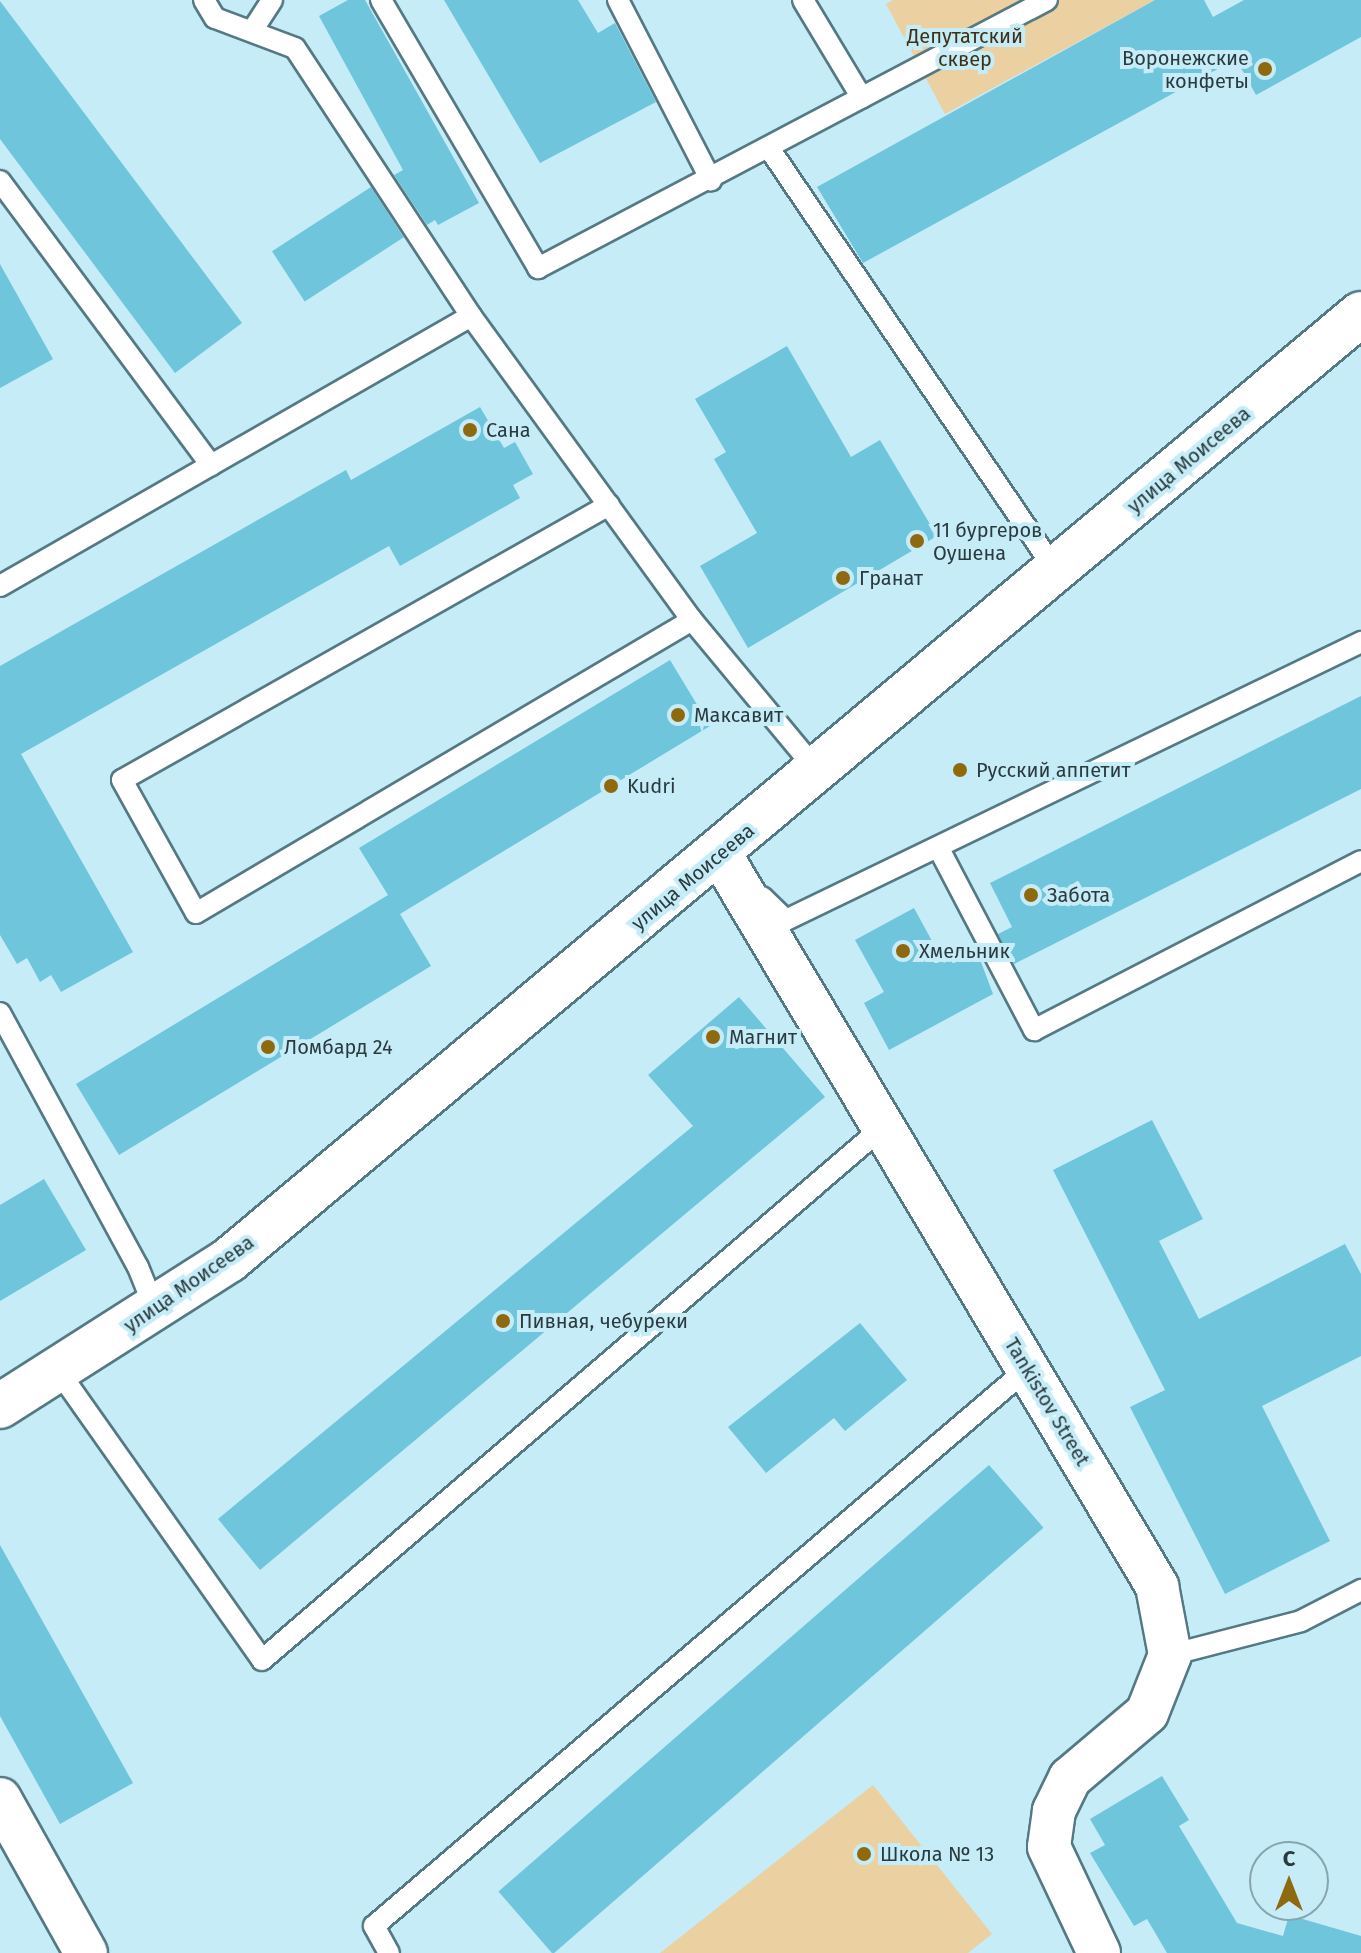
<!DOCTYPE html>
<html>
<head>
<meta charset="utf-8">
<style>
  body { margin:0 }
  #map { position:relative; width:1361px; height:1953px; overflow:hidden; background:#c5ecf7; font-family:"Fira Sans",sans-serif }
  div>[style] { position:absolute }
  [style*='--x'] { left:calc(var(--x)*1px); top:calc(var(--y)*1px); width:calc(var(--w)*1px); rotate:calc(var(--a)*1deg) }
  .green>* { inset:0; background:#ebd1a1 }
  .building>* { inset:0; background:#6fc5dc; transform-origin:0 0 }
  .roads { filter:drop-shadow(2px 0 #557983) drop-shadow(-2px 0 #557983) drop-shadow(0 2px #557983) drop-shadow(0 -2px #557983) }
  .lane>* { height:20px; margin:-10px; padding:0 10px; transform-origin:10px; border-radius:10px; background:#fff }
  .street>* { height:42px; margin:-21px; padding:0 21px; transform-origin:21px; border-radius:21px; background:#fff }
  .secondary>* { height:44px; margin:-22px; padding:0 22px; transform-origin:22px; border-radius:22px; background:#fff }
  .dots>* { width:22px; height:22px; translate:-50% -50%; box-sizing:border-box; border:4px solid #c5ecf7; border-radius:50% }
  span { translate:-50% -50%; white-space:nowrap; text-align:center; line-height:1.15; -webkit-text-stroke:8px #c5ecf7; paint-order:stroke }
  .park-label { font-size:20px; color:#3e3014 }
  .poi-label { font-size:20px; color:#2a3a3e }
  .right { translate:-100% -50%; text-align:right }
  .left { translate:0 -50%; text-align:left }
  .street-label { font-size:20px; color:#2a3a3e }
  .north { position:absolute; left:1249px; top:1841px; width:80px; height:80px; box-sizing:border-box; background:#c5ecf7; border:2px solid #87a5ad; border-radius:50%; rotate:0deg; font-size:22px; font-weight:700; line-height:32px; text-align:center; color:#2a3a3e }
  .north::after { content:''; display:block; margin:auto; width:28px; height:36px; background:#8f690e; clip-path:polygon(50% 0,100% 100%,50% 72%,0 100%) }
</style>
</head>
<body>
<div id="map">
  <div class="green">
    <i style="clip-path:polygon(893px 0,1155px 0,945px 114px,886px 4px)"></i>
    <i style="clip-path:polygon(873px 1785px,992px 1934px,968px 1953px,660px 1953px)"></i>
  </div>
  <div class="building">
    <i style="clip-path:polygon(348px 0,365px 0,479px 203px,438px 225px,435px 220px,427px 225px,394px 175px,403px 170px,319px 16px)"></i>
    <i style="clip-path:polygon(444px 0,578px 0,598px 33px,615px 23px,656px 102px,540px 163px)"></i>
    <i style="clip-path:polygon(1155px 0,1204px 0,1213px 17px,1244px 0,1361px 0,1361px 37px,1256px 95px,1236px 59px,863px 263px,817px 187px)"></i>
    <i style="clip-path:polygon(0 1px,242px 323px,175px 373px,0 139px)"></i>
    <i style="left:371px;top:187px;width:60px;height:118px;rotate:57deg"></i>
    <i style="clip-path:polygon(0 264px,53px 359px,0 388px)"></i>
    <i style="clip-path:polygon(787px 346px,851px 457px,880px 440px,937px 536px,748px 648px,700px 566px,757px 533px,714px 459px,726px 452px,695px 399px)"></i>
    <i style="clip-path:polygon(480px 407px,504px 448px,515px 442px,533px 474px,513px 485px,520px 498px,400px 566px,389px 546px,21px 754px,133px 952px,61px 992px,51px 975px,40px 982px,27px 958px,17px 964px,0 935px,0 666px,346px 470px,351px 480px)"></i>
    <i style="clip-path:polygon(670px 660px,710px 726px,400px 914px,431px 966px,119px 1155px,76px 1084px,388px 895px,359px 848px)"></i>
    <i style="clip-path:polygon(1361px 696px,1361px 789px,1014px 964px,998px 934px,1012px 927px,990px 883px)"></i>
    <i style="clip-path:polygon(914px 908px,944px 963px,975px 946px,993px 994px,889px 1050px,864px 1003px,884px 992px,855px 940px)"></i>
    <i style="clip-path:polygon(739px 997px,825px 1097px,260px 1570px,218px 1519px,693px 1126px,648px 1075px)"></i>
    <i style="clip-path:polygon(1152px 1120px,1203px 1219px,1159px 1241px,1199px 1319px,1345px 1244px,1361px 1274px,1361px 1356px,1262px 1406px,1330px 1541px,1225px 1594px,1130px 1407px,1165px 1390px,1053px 1170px)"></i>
    <i style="clip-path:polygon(44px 1179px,86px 1250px,0 1301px,0 1205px)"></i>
    <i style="clip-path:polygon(860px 1323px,907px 1380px,845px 1431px,834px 1418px,766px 1473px,728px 1427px)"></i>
    <i style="left:989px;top:1465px;width:83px;height:650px;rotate:49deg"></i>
    <i style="clip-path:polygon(0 1545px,133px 1783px,60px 1824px,0 1716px)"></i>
    <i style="clip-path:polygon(1162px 1776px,1189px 1820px,1179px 1826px,1237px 1923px,1283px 1936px,1289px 1915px,1361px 1936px,1361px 1953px,1167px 1953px,1147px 1919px,1134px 1926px,1090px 1853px,1105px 1845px,1090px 1819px)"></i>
  </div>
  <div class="roads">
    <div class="lane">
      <i style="--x:204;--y:0;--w:21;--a:59"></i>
      <i style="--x:215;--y:18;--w:85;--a:20.6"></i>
      <i style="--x:295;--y:48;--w:321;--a:56.7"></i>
      <i style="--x:471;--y:316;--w:376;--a:54"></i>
      <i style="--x:692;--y:620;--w:199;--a:50.3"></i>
      <i style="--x:381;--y:0;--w:311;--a:59.6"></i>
      <i style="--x:538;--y:268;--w:575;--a:-27.77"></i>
      <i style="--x:618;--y:0;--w:203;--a:62.7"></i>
      <i style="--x:803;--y:0;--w:114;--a:59"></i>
      <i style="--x:252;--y:31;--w:37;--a:-57"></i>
      <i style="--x:769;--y:148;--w:511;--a:55.84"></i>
      <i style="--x:0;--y:181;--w:354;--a:53.4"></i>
      <i style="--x:609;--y:505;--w:559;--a:150.55"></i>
      <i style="--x:122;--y:780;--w:152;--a:60.9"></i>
      <i style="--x:196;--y:913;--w:576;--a:-30.57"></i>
      <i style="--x:0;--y:586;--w:543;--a:-29.82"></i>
      <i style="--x:938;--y:847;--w:207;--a:62.3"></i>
      <i style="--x:1034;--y:1030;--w:368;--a:-27.3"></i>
      <i style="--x:762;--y:897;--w:33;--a:44"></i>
      <i style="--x:786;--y:920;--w:639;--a:-25.8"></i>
      <i style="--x:0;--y:1013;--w:289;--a:61.5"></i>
      <i style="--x:138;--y:1267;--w:45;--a:68"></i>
      <i style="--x:59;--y:1372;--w:352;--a:54.8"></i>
      <i style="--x:262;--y:1660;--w:818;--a:-40.64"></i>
      <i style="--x:1170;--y:1655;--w:135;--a:-14.5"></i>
      <i style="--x:1301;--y:1621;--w:68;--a:-27.3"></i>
      <i style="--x:389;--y:1953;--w:31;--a:-119"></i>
      <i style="--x:374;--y:1926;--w:858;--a:-40.46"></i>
    </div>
    <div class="street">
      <i style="--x:720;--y:854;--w:853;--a:59.16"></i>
      <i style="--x:1157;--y:1586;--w:70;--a:79.3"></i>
      <i style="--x:1170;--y:1655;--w:62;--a:111.6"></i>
      <i style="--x:1147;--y:1713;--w:101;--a:139.8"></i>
      <i style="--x:1070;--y:1778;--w:37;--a:116"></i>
      <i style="--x:1054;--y:1811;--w:36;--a:98"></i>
      <i style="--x:1049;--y:1847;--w:117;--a:64.7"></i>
      <i style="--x:0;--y:1799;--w:176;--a:60.8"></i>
    </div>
    <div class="secondary">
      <i style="--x:0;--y:1406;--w:272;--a:-32.5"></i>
      <i style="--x:229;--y:1260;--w:1475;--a:-39.89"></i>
    </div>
  </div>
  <div class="dots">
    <i style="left:1265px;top:69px;background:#8f690e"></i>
    <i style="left:470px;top:430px;background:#8f690e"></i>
    <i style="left:917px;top:541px;background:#8f690e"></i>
    <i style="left:843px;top:578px;background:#8f690e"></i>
    <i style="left:678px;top:715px;background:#8f690e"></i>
    <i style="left:960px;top:770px;background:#8f690e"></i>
    <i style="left:611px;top:786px;background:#8f690e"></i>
    <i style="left:1031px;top:895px;background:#8f690e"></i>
    <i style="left:903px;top:951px;background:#8f690e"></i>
    <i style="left:713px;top:1037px;background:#8f690e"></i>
    <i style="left:268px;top:1047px;background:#8f690e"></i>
    <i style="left:503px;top:1321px;background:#8f690e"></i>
    <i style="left:864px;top:1854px;background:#8f690e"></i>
  </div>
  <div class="park-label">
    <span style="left:965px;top:48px">Депутатский<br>сквер</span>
  </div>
  <div class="poi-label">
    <span class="right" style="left:1249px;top:70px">Воронежские<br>конфеты</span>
    <span class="left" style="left:486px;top:430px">Сана</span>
    <span class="left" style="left:933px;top:542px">11 бургеров<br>Оушена</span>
    <span class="left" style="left:859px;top:578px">Гранат</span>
    <span class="left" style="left:694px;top:715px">Максавит</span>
    <span class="left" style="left:976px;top:770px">Русский аппетит</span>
    <span class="left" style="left:627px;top:786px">Kudri</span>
    <span class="left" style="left:1047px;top:895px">Забота</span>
    <span class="left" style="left:919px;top:951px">Хмельник</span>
    <span class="left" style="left:729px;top:1037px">Магнит</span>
    <span class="left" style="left:284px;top:1047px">Ломбард 24</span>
    <span class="left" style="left:519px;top:1321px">Пивная, чебуреки</span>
    <span class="left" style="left:880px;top:1854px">Школа № 13</span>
  </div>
  <div class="street-label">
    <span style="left:1189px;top:460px;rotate:-40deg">улица Моисеева</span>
    <span style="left:693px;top:877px;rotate:-40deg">улица Моисеева</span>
    <span style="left:189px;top:1284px;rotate:-35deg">улица Моисеева</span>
    <span style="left:1047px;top:1402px;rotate:59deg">Tankistov Street</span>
  </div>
  <div class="north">С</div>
</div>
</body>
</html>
